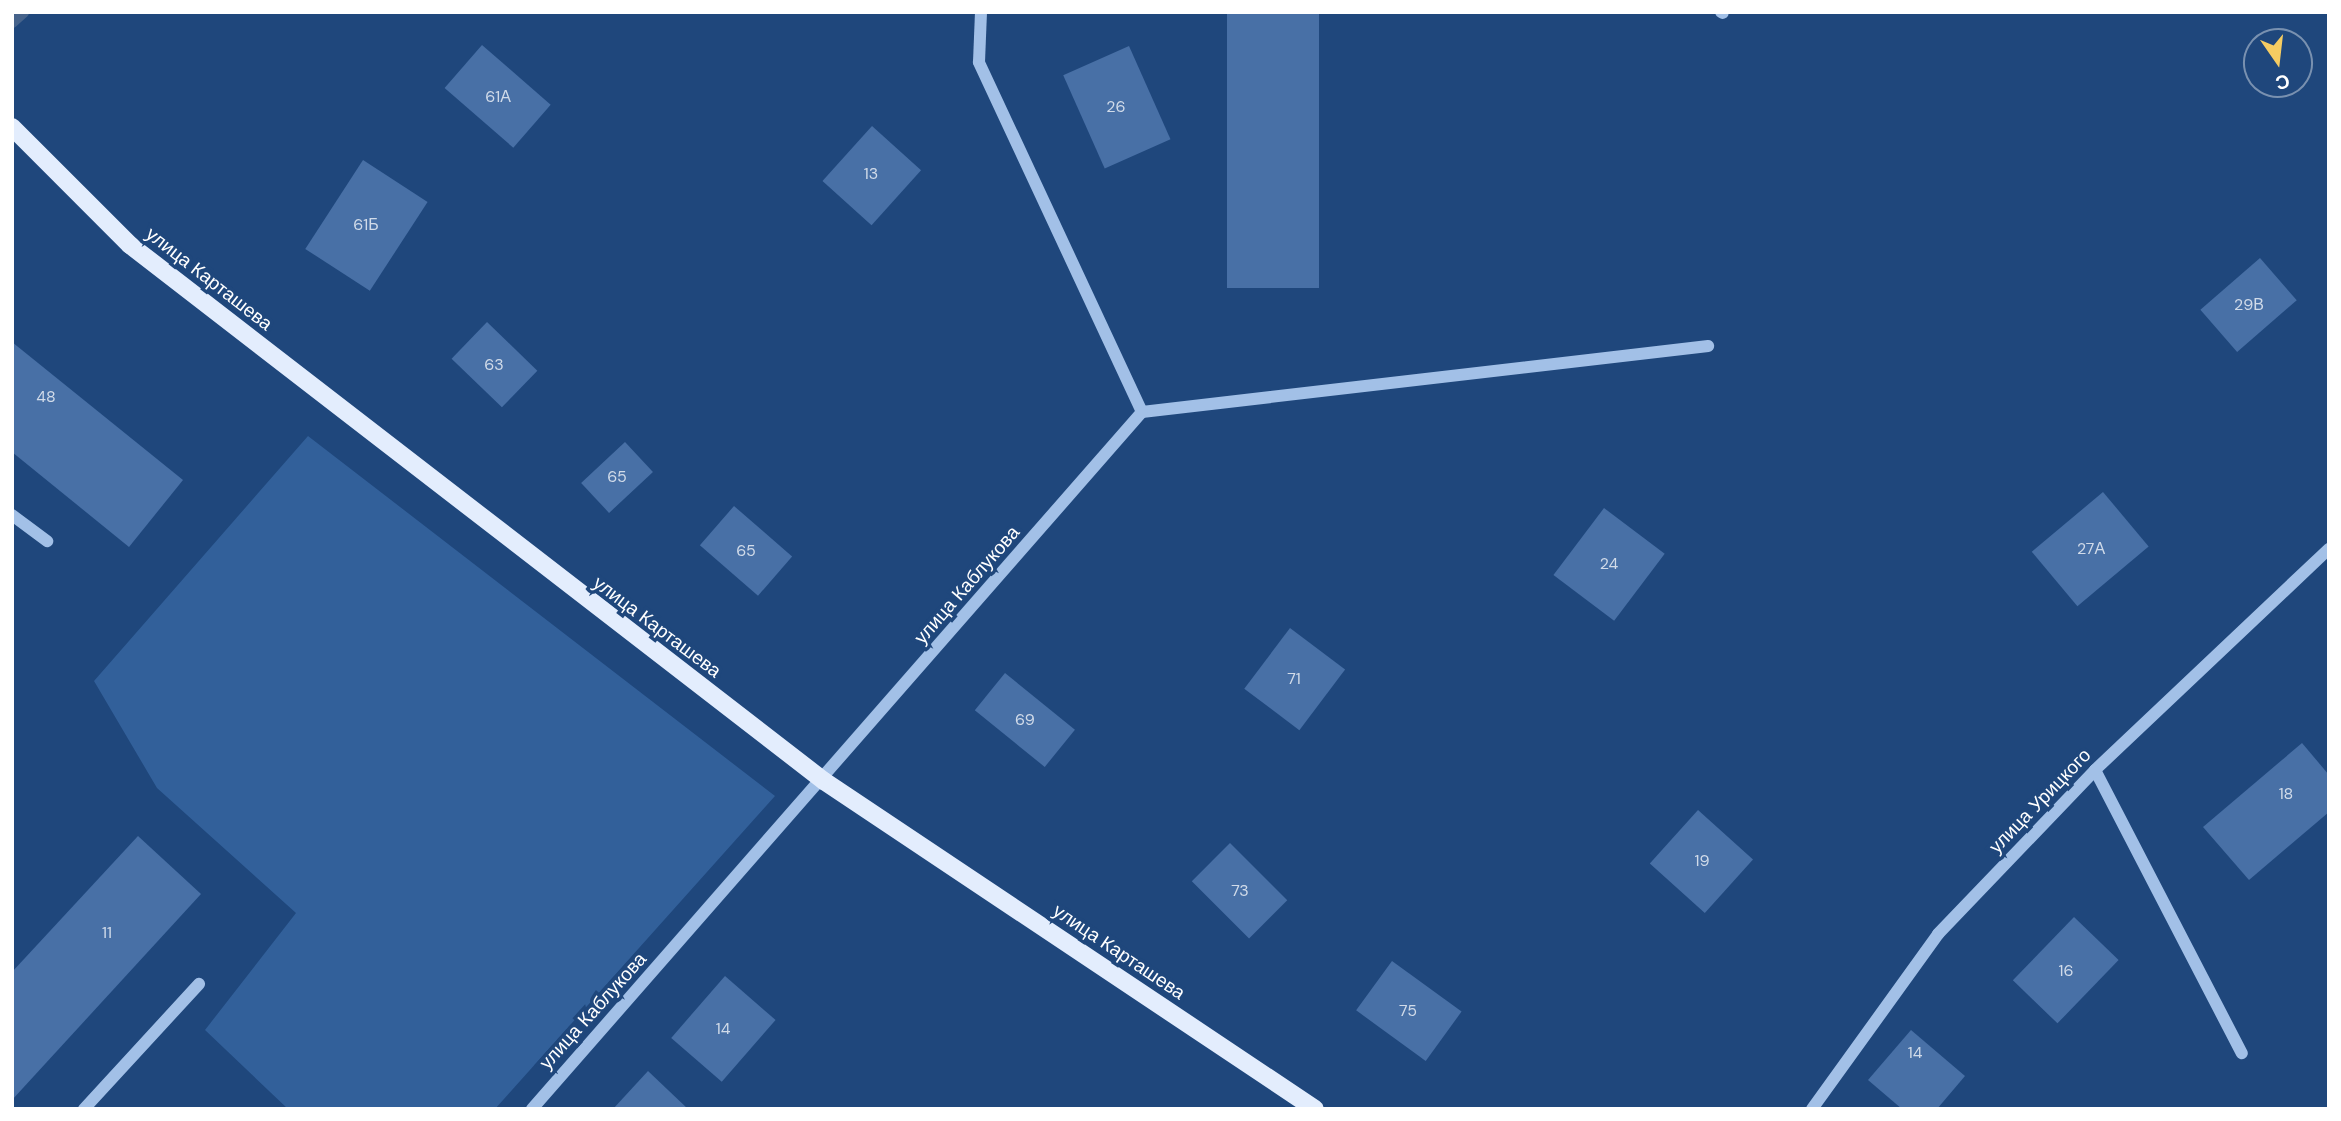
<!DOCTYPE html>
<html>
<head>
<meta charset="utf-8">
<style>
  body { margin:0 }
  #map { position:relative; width:2341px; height:1121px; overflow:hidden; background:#1f477c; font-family:"DM Sans",sans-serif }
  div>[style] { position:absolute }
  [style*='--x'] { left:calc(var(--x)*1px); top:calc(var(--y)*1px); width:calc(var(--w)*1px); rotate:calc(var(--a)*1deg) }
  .green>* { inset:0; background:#32609a }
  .stream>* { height:12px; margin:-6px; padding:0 6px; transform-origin:6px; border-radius:6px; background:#46638b }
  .building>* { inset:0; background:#4870a6; transform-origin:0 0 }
  .minor>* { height:12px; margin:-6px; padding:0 6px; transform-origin:6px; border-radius:6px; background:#a2c0e7 }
  .major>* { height:18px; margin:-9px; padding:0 9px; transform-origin:9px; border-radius:9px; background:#e3edfd }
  span { translate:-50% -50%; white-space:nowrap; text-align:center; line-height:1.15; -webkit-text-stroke:7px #1f477c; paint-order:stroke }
  .number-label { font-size:16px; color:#d1dbe9 }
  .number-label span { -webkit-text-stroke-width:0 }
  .street-label { font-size:19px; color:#fff }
  .frame { position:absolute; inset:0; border:14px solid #fff; pointer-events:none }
  .north { position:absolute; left:2243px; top:28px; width:70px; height:70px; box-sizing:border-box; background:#1f477c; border:2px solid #7991b0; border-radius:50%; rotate:166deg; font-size:19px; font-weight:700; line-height:28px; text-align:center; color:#fff }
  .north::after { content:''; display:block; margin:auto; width:24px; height:32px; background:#f5cc62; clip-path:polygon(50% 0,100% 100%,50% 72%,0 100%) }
</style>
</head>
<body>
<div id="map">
  <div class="green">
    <i style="clip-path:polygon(308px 436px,775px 796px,495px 1109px,288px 1109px,205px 1030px,296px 913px,157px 788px,94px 681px)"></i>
  </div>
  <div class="stream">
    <i style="--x:12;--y:22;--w:15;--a:-42"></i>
  </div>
  <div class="building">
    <i style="left:1227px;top:12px;width:92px;height:276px"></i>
    <i style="left:482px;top:45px;width:91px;height:57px;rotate:41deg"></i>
    <i style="left:1129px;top:46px;width:102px;height:72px;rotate:66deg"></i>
    <i style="left:872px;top:126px;width:66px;height:74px;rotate:42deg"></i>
    <i style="left:363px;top:160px;width:77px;height:106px;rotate:33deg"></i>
    <i style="left:2260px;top:258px;width:56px;height:79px;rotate:49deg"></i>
    <i style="left:487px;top:322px;width:70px;height:51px;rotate:44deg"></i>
    <i style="clip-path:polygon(12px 342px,183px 480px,129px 547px,12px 452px)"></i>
    <i style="left:625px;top:442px;width:41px;height:60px;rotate:47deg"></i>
    <i style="left:2103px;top:492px;width:71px;height:93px;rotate:50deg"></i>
    <i style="left:734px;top:506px;width:77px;height:52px;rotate:41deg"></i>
    <i style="left:1604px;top:508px;width:76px;height:84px;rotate:37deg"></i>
    <i style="left:1290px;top:628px;width:69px;height:76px;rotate:37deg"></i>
    <i style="left:1005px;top:673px;width:90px;height:48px;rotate:39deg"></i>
    <i style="clip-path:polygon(2302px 743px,2329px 775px,2329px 812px,2249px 880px,2203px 827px)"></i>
    <i style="left:1698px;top:810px;width:74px;height:72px;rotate:42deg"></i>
    <i style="clip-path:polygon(138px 836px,201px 894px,12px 1100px,12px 972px)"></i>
    <i style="left:1230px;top:843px;width:81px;height:54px;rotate:45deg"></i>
    <i style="left:2074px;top:917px;width:62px;height:88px;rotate:44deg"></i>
    <i style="left:1392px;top:961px;width:86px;height:61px;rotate:36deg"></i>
    <i style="left:725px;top:976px;width:67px;height:82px;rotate:41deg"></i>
    <i style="clip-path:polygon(1911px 1030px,1965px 1076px,1937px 1109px,1902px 1109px,1868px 1080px)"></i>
    <i style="clip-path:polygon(648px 1071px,688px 1109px,613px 1109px)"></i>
  </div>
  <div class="minor">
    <i style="--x:1721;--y:12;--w:2;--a:27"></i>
    <i style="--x:1142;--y:412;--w:570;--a:-6.65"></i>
    <i style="--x:12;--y:515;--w:44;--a:36.6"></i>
    <i style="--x:2095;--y:770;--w:319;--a:62.6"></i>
    <i style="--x:84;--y:1109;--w:170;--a:-47.4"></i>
    <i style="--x:532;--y:1109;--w:926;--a:-48.81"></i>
    <i style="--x:1142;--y:412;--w:386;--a:-115"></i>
    <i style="--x:979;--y:62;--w:50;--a:-87.7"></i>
    <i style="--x:1812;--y:1109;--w:216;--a:-54.2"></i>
    <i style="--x:1938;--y:934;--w:227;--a:-46.2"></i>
    <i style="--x:2095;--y:770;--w:322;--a:-43.4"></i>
  </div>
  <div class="major">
    <i style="--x:12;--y:127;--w:167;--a:45"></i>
    <i style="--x:130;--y:245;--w:877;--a:37.68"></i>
    <i style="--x:824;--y:781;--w:590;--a:33.74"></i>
  </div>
  <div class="number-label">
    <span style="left:498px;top:97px">61А</span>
    <span style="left:1116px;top:107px">26</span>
    <span style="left:871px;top:174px">13</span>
    <span style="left:366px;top:225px">61Б</span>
    <span style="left:2249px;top:305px">29В</span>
    <span style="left:494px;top:365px">63</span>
    <span style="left:46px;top:397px">48</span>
    <span style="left:617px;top:477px">65</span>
    <span style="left:2091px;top:549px">27А</span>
    <span style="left:746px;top:551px">65</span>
    <span style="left:1609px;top:564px">24</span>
    <span style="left:1294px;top:679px">71</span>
    <span style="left:1025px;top:720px">69</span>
    <span style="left:2286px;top:794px">18</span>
    <span style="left:1702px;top:861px">19</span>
    <span style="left:1240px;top:891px">73</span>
    <span style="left:107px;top:933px">11</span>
    <span style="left:2066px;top:971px">16</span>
    <span style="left:1408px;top:1011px">75</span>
    <span style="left:723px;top:1029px">14</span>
    <span style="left:1915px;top:1053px">14</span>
  </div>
  <div class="street-label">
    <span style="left:209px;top:279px;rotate:38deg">улица Карташева</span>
    <span style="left:967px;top:585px;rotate:-49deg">улица Каблукова</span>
    <span style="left:657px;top:627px;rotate:37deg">улица Карташева</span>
    <span style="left:2040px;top:801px;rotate:-46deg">улица Урицкого</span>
    <span style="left:1119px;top:952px;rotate:34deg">улица Карташева</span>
    <span style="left:593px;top:1011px;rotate:-48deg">улица Каблукова</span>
  </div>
  <div class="frame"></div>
  <div class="north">С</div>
</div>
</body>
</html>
